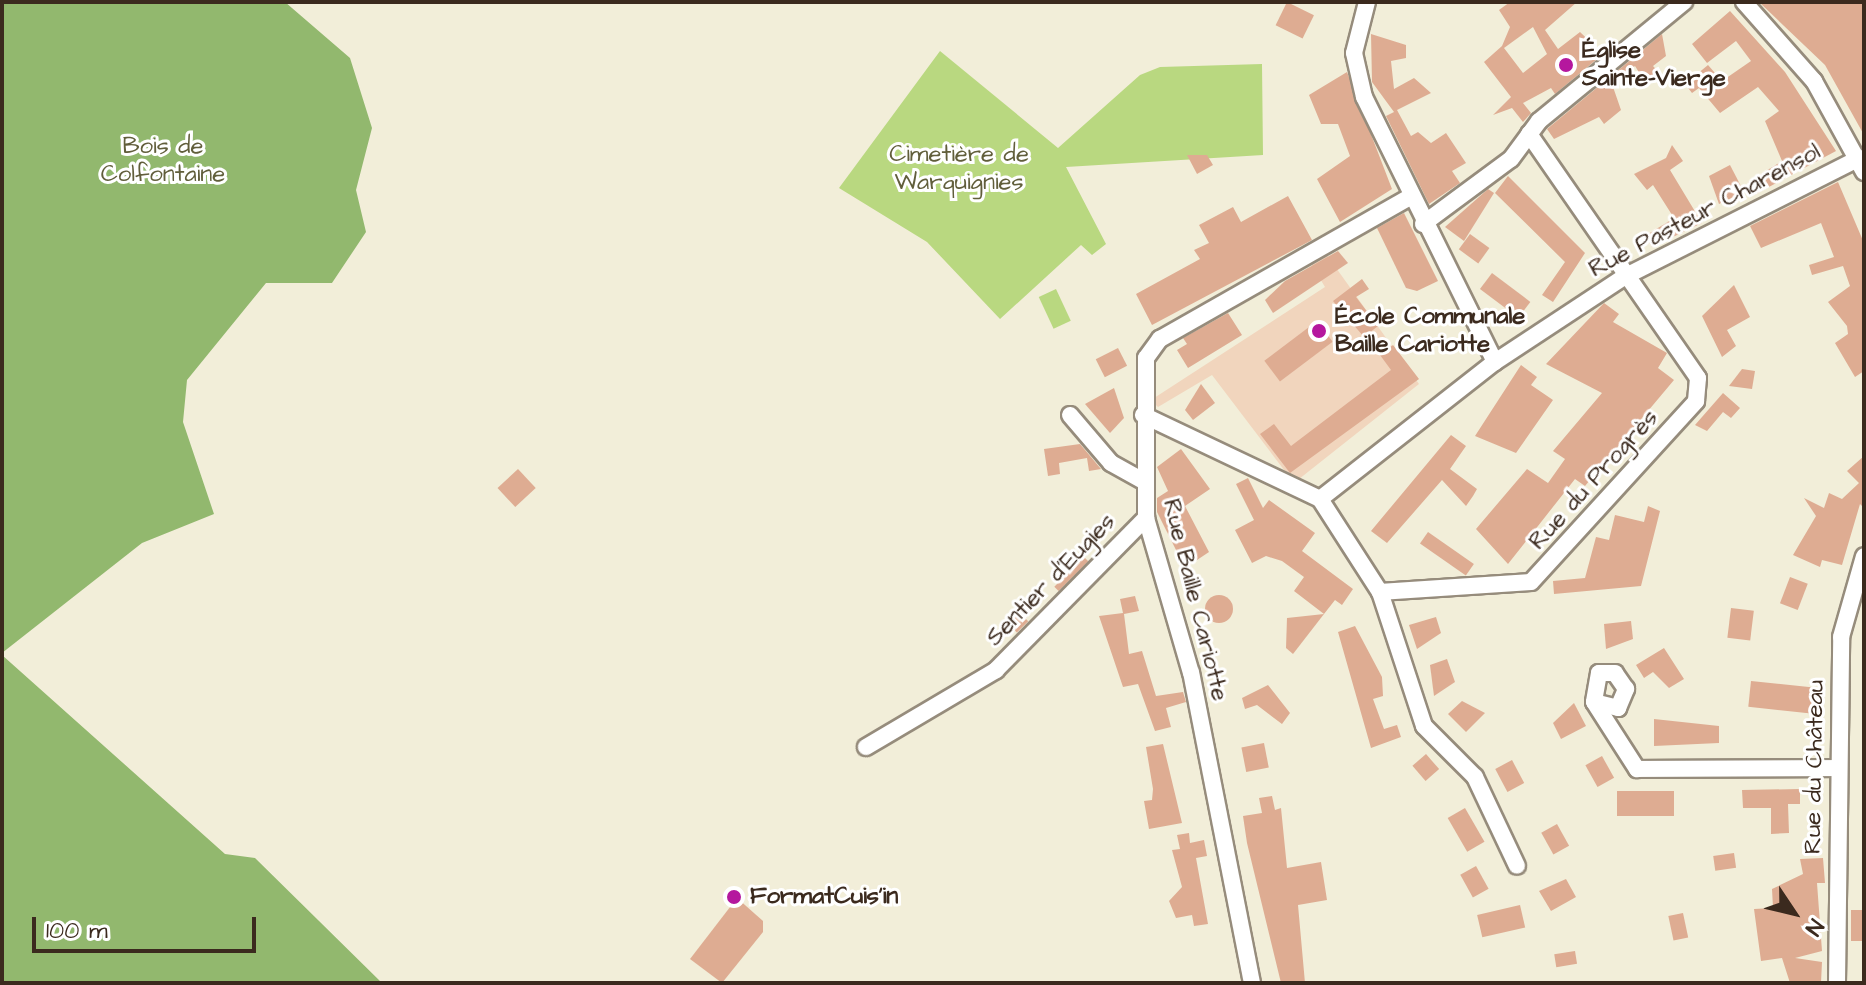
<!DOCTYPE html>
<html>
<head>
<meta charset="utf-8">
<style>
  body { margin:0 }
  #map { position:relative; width:1866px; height:985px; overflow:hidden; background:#f2eed9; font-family:"Architects Daughter",sans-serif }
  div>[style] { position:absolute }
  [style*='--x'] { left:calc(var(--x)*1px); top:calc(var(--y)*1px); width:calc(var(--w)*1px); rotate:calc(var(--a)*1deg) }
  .built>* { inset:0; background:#f1d5bd }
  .green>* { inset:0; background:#b9d880; transform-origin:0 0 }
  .forest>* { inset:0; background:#92b86e }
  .building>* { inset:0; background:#deac92; transform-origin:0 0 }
  .round { border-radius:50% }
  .roads { filter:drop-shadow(2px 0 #968c7c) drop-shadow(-2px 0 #968c7c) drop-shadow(0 2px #968c7c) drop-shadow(0 -2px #968c7c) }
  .minor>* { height:16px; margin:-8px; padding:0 8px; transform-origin:8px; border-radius:8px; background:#fff }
  .dots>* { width:22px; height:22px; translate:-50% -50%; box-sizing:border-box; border:4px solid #fff; border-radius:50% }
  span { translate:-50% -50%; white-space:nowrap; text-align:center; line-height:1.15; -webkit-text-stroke:6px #fff; paint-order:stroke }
  .poi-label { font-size:24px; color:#3b2a1e; font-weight:700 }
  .left { translate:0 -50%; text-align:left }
  .park-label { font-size:24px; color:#615e3b }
  .street-label { font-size:24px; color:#3b2a1e }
  .frame { position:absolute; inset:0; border:4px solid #3b2a1e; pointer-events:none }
  .north { position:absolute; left:1754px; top:873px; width:80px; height:80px; -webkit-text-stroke:6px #fff; paint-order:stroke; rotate:125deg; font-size:22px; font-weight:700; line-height:32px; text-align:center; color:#3b2a1e }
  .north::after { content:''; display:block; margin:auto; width:28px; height:36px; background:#3b2a1e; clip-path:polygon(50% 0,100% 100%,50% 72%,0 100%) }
  .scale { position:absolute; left:32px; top:917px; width:224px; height:36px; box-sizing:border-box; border:4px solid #3b2a1e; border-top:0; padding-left:10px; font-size:24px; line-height:28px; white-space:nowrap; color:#3b2a1e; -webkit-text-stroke:6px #fff; paint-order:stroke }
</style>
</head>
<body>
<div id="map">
  <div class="built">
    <i style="clip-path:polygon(1324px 251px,1419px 384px,1294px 483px,1212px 375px,1158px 407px,1151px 400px,1325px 287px,1310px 262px)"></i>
  </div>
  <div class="green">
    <i style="clip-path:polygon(940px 51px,1058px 148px,1140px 75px,1160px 67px,1262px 64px,1263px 155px,1066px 167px,1106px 244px,1092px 255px,1081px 245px,1000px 319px,927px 242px,839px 188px)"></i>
    <i style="left:1056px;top:289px;width:35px;height:19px;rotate:65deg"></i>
  </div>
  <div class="forest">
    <i style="clip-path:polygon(2px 2px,285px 2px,350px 58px,372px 128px,356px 190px,366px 232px,332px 283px,266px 283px,187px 380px,183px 422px,214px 514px,142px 543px,2px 653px)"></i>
    <i style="clip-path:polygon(2px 655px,225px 854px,255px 858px,382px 983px,2px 983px)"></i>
  </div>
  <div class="building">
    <i style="left:1287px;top:2px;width:30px;height:26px;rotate:26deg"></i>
    <i style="clip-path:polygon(evenodd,1510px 2px,1577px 2px,1545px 30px,1558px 49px,1580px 32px,1603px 54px,1555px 94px,1551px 88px,1523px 103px,1531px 113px,1523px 122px,1512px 108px,1493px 115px,1511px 97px,1484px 62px,1502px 46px,1510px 27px,1499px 10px,1510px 2px,1533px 27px,1547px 54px,1523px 73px,1504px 48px,1533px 27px)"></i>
    <i style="clip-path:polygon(1759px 2px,1864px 2px,1864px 135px,1825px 65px)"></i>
    <i style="clip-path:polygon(1730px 11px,1785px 72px,1836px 151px,1754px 195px,1748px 182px,1782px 161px,1765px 121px,1779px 111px,1758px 87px,1720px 113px,1699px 88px,1692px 93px,1685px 84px,1708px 65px,1722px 81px,1751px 61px,1736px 41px,1707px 63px,1692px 44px)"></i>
    <i style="clip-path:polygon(1371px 34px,1406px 45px,1406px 58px,1391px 61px,1394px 89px,1414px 78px,1431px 93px,1397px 110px,1411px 136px,1418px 132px,1431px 143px,1446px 133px,1466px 163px,1452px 171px,1460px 183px,1429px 204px,1386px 116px,1394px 112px,1372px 82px)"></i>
    <i style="clip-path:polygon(1662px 34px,1666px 56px,1653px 66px,1663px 77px,1647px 85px,1635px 66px,1612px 84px,1621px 110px,1604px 124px,1599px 117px,1554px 139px,1547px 129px)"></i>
    <i style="clip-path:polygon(1347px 72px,1392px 189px,1340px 222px,1317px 179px,1350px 156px,1338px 124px,1321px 124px,1309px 95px)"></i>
    <i style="clip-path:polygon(1672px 145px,1683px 161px,1670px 170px,1702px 223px,1652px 247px,1645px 236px,1674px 218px,1653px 185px,1647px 190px,1634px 174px,1666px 158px)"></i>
    <i style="clip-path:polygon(1187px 155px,1207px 155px,1213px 165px,1197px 174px)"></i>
    <i style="clip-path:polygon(1730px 165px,1744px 192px,1719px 204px,1709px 176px)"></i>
    <i style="clip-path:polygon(1508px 176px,1585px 253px,1553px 302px,1542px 295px,1565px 262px,1495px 193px)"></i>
    <i style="clip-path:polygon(1838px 182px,1864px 243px,1864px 371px,1855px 377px,1835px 343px,1848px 334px,1847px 326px,1828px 302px,1850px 286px,1843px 266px,1812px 275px,1809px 265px,1834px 257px,1821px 223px,1761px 248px,1750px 226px)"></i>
    <i style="clip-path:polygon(1488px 189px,1494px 193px,1464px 241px,1445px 227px)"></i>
    <i style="clip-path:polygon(1288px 196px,1312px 240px,1152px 325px,1136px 294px,1200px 259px,1194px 250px,1209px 243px,1199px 225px,1233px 207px,1241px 222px)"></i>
    <i style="clip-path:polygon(1404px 213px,1438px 281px,1417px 291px,1406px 288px,1377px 228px)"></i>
    <i style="left:1470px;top:234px;width:24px;height:19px;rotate:36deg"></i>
    <i style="clip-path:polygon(1338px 251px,1348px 263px,1273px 313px,1265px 300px,1285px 281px)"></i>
    <i style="left:1492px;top:273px;width:48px;height:20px;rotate:37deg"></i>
    <i style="clip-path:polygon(1362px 279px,1369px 289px,1356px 297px,1378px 326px,1364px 337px,1333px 301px)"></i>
    <i style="clip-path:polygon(1734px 285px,1750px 317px,1727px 330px,1736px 346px,1722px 357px,1702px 316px)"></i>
    <i style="clip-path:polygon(1604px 303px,1619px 314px,1613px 322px,1667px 353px,1658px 368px,1674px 380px,1585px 486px,1575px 479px,1508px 564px,1476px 529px,1527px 469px,1548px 483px,1565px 459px,1553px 451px,1602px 393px,1546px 364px)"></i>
    <i style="clip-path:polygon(1228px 313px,1242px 335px,1188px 368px,1177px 350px,1187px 344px,1183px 338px)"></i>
    <i style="left:1317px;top:321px;width:26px;height:66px;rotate:53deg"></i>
    <i style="clip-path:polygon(1393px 345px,1419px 379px,1290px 473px,1260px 434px,1274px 424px,1291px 446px,1391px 370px,1380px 355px)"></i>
    <i style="left:1118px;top:348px;width:20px;height:25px;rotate:63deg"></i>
    <i style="clip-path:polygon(1521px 365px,1537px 377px,1531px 385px,1553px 400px,1516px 453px,1475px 436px)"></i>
    <i style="clip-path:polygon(1742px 369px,1755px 371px,1752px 389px,1729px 386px)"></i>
    <i style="clip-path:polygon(1201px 384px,1215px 403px,1193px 420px,1185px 410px)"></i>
    <i style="clip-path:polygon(1114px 388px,1124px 418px,1110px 433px,1085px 404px)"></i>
    <i style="clip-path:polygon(1723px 393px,1740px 408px,1731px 418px,1723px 412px,1707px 431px,1695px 425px)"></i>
    <i style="clip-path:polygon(1451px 435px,1466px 446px,1450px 469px,1477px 489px,1473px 496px,1466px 506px,1442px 480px,1387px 543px,1371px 531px)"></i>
    <i style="clip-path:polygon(1080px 444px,1101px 469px,1089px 471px,1087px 458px,1059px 463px,1060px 474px,1048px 476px,1044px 449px)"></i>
    <i style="clip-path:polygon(1181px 449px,1210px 489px,1185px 506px,1209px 552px,1185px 568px,1157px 512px,1157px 498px,1168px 491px,1157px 467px)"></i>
    <i style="clip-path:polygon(1864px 456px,1864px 508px,1860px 504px,1842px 565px,1822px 560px,1820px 567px,1793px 555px,1816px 516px,1804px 498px,1824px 508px,1829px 493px,1842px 499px,1859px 483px,1847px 471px)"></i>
    <i style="left:518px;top:469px;width:26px;height:28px;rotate:47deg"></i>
    <i style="clip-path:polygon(1248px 478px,1263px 508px,1269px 500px,1315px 533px,1302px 551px,1353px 589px,1342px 605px,1335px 600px,1324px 614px,1294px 591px,1304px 577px,1282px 561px,1266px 556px,1252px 563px,1235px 530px,1254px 520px,1236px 484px)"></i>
    <i style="clip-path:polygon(1648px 506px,1660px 511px,1641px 586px,1554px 594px,1553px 581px,1585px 578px,1596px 537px,1609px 540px,1615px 515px,1644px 522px)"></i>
    <i style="left:1428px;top:532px;width:56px;height:14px;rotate:35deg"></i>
    <i style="left:1084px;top:557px;width:6px;height:42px;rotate:45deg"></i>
    <i style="left:1790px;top:577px;width:19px;height:28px;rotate:21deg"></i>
    <i class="round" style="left:1205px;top:595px;width:28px;height:28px"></i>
    <i style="clip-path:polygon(1135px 596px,1139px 611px,1124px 614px,1129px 654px,1142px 651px,1156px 696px,1183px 692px,1186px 702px,1166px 708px,1171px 727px,1155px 731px,1138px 684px,1123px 687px,1099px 616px,1123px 613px,1120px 599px)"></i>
    <i style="left:1731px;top:608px;width:23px;height:30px;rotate:7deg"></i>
    <i style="left:1019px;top:612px;width:13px;height:16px;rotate:45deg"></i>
    <i style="clip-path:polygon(1324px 614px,1293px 654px,1286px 648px,1287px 618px)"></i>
    <i style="clip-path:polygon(1436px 617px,1441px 633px,1417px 649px,1409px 625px)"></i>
    <i style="clip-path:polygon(1631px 621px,1633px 639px,1606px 649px,1604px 624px)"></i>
    <i style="clip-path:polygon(1355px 626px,1382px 677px,1383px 696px,1373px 699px,1384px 729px,1397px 725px,1401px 737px,1371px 748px,1338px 632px)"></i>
    <i style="clip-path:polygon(1664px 648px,1684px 679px,1669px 688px,1653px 672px,1644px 678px,1636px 665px)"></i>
    <i style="clip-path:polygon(1447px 659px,1455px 682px,1434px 696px,1430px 665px)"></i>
    <i style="left:1751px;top:681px;width:63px;height:26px;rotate:6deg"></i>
    <i style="clip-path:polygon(1268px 685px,1290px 713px,1282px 724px,1257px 705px,1245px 709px,1242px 698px)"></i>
    <i style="clip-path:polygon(1462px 701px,1485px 713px,1466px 732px,1448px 714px)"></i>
    <i style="clip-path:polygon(1574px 703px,1586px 726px,1561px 739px,1553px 723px)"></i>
    <i style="clip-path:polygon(1654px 719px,1719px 726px,1719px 743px,1654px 746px)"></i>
    <i style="left:1264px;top:743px;width:25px;height:23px;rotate:79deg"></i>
    <i style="clip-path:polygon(1163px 744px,1182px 823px,1149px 829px,1144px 801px,1152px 800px,1153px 789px,1146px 747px)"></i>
    <i style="left:1426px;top:754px;width:20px;height:18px;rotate:49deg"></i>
    <i style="left:1602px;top:756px;width:25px;height:19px;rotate:61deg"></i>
    <i style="left:1512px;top:760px;width:26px;height:19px;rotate:62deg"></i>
    <i style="clip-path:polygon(1800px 789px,1800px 804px,1788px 804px,1789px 833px,1771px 834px,1771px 808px,1743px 808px,1742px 790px)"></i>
    <i style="left:1674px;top:791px;width:25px;height:57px;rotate:90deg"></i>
    <i style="clip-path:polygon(1272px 796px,1275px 810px,1281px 808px,1287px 868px,1321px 862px,1327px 900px,1298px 905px,1305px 983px,1281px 983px,1247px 843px,1243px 816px,1262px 813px,1259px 798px)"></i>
    <i style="left:1465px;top:808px;width:39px;height:20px;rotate:60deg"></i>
    <i style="left:1557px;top:824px;width:25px;height:18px;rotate:61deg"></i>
    <i style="clip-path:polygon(1189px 833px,1190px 843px,1204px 840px,1207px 856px,1196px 858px,1208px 924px,1194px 926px,1192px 915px,1176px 918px,1169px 901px,1182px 887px,1172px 850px,1180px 849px,1177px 835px)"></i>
    <i style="left:1734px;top:853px;width:15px;height:21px;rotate:82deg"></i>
    <i style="clip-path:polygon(1823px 858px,1825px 883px,1817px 883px,1822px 951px,1795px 958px,1822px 962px,1821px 983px,1790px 983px,1782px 958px,1761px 961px,1754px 909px,1773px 908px,1772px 889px,1803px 874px,1800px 859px)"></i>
    <i style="left:1476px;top:866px;width:26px;height:18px;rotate:61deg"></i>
    <i style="clip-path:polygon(1566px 879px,1576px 897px,1551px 911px,1539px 891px)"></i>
    <i style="clip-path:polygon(737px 898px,763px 921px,763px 932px,722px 983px,690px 959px)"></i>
    <i style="left:1520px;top:905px;width:23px;height:44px;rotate:77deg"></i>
    <i style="left:1851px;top:910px;width:13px;height:31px"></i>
    <i style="left:1683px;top:913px;width:25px;height:15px;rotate:78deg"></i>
    <i style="left:1575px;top:951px;width:13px;height:21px;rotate:81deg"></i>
  </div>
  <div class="roads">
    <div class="minor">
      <i style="--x:1744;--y:2;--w:106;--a:48.5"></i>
      <i style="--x:1814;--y:81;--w:104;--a:61.2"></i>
      <i style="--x:1423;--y:224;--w:109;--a:-36.5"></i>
      <i style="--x:1511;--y:159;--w:47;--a:-53.6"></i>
      <i style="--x:1539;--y:121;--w:188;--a:-39.4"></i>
      <i style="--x:1495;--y:362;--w:154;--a:-33.4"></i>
      <i style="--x:1624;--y:277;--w:264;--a:-26.8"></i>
      <i style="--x:1070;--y:415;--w:63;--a:49.5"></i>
      <i style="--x:1111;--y:463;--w:37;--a:29"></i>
      <i style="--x:1143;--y:415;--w:196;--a:25.4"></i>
      <i style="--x:1320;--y:499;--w:111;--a:57.2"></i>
      <i style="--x:1380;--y:592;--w:151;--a:-3.8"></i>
      <i style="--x:1531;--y:582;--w:245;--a:-47.6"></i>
      <i style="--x:1696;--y:401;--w:23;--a:-85"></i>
      <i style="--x:1698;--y:378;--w:297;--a:-124.7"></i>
      <i style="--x:1320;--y:499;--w:222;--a:-38.1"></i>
      <i style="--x:1495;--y:362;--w:296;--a:-116.3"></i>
      <i style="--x:1364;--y:97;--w:45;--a:-102.8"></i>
      <i style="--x:1354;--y:53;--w:53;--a:-75.7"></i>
      <i style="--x:1380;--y:592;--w:141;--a:71.8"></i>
      <i style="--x:1424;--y:726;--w:72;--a:45"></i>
      <i style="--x:1475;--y:777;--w:98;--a:64.7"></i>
      <i style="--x:1594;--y:702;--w:25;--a:14"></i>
      <i style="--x:1618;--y:708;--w:21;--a:-67"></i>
      <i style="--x:1626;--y:689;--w:19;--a:-125"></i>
      <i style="--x:1615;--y:673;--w:16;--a:180"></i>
      <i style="--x:1599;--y:673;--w:29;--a:100"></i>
      <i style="--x:1594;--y:702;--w:80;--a:57.3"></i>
      <i style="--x:1637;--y:769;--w:202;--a:-0.3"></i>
      <i style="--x:866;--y:747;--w:151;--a:-30.6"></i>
      <i style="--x:996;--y:670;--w:214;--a:-45.4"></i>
      <i style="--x:1252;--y:983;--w:316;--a:-101.1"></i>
      <i style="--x:1191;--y:673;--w:161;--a:-106.2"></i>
      <i style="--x:1146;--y:518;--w:160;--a:-90"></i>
      <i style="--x:1146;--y:358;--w:24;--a:-54"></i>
      <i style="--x:1160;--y:339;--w:285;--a:-29.6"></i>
      <i style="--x:1837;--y:983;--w:346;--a:-89.3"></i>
      <i style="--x:1841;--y:637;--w:84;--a:-74.1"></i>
    </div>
  </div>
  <div class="dots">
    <i style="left:1566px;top:65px;background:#b5179e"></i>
    <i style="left:1319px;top:331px;background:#b5179e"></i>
    <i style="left:734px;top:897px;background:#b5179e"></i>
  </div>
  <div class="poi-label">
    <span class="left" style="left:1582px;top:65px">Église<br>Sainte-Vierge</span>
    <span class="left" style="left:1335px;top:331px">École Communale<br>Baille Cariotte</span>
    <span class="left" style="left:750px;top:897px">FormatCuis'in</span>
  </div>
  <div class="park-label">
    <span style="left:163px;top:161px">Bois de<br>Colfontaine</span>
    <span style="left:959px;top:169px">Cimetière de<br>Warquignies</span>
  </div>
  <div class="street-label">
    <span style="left:1705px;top:211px;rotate:-28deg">Rue Pasteur Charensol</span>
    <span style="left:1594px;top:480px;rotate:-48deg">Rue du Progrès</span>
    <span style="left:1051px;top:580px;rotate:-46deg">Sentier d'Eugies</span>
    <span style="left:1195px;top:600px;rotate:76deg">Rue Baille Cariotte</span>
    <span style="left:1815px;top:767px;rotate:-89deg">Rue du Château</span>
  </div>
  <div class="frame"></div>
  <div class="north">N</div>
  <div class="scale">100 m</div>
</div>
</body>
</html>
